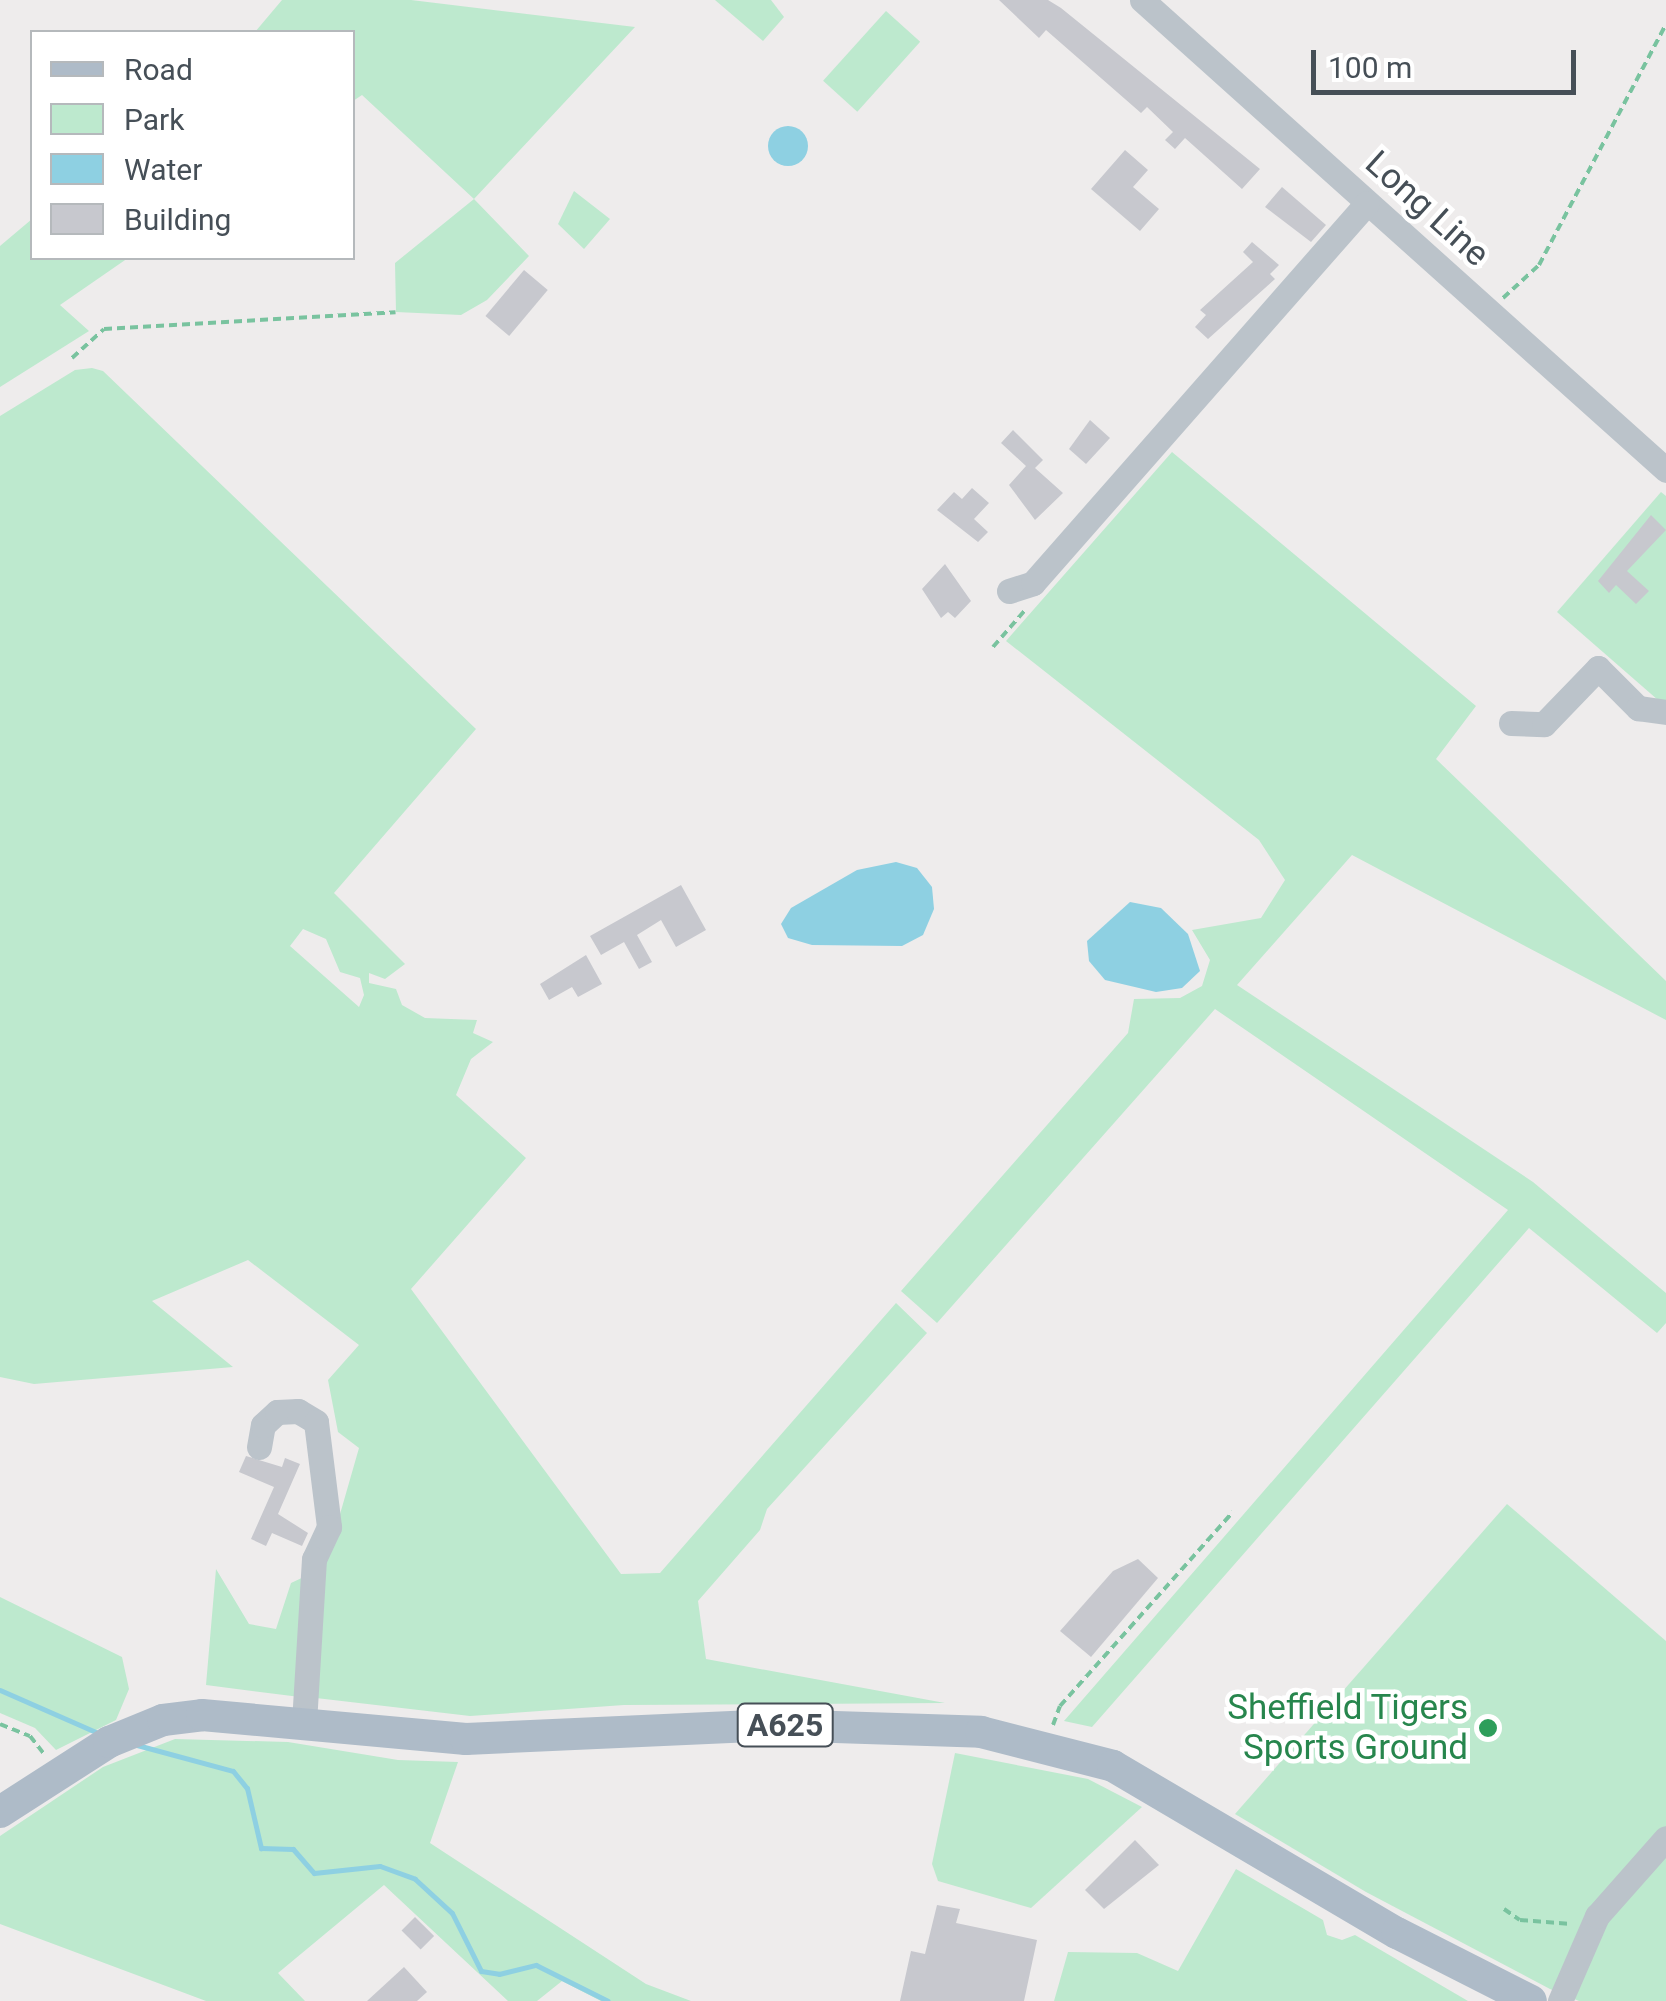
<!DOCTYPE html>
<html>
<head>
<meta charset="utf-8">
<style>
  body { margin:0 }
  #map { position:relative; width:1666px; height:2001px; overflow:hidden; background:#eeecec; font-family:Roboto,sans-serif }
  div>[style] { position:absolute }
  [style*='--x'] { left:calc(var(--x)*1px); top:calc(var(--y)*1px); width:calc(var(--w)*1px); rotate:calc(var(--a)*1deg) }
  .green>* { inset:0; background:#bde9ce; transform-origin:0 0 }
  .water>* { inset:0; background:#8ed0e2 }
  .round { border-radius:50% }
  .stream>* { height:5px; margin:-2.5px; padding:0 2.5px; transform-origin:2.5px; border-radius:2.5px; background:#8ed0e2 }
  .building>* { inset:0; background:#c7c8ce; transform-origin:0 0 }
  .path>* { height:4px; margin-top:-2px; transform-origin:0; background:repeating-linear-gradient(90deg,#79c39f 0 8px,transparent 0 13px) }
  .minor>* { height:25px; margin:-12.5px; padding:0 12.5px; transform-origin:12.5px; border-radius:12.5px; background:#bbc3ca }
  .major>* { height:32px; margin:-16px; padding:0 16px; transform-origin:16px; border-radius:16px; background:#aebbc8 }
  .dots>* { width:28px; height:28px; translate:-50% -50%; box-sizing:border-box; border:5px solid #fff; border-radius:50% }
  span { translate:-50% -50%; white-space:nowrap; text-align:center; line-height:1.15; -webkit-text-stroke:9px #fff; paint-order:stroke }
  .shield-label span { padding:2px 8px; background:#fff; border:2px solid; border-radius:8px; -webkit-text-stroke-width:0 }
  .shield-label { font-size:32px; color:#464f57; font-weight:700 }
  .street-label { font-size:35px; color:#464f57 }
  .leisure-label { font-size:35px; color:#27864d }
  .right { translate:-100% -50%; text-align:right }
  .legend { position:absolute; left:30px; top:30px; width:325px; height:230px; box-sizing:border-box; background:#fff; border:2px solid #b5b9bc; margin:0; padding:12px 18px; list-style:none; font-size:30px; color:#464f57 }
  .legend li { display:flex; align-items:center; gap:20px; height:50px }
  .legend b { width:50px; border:2px solid #b5b9bc }
  .scale { position:absolute; left:1311px; top:50px; width:265px; height:45px; box-sizing:border-box; border:5px solid #464f57; border-top:0; padding-left:12px; font-size:30px; line-height:35px; white-space:nowrap; color:#464f57; -webkit-text-stroke:8px #fff; paint-order:stroke }
</style>
</head>
<body>
<div id="map">
  <div class="green">
    <i style="clip-path:polygon(282px 0,411px 0,635px 27px,474px 199px,529px 256px,487px 300px,461px 315px,396px 312px,395px 263px,474px 199px,362px 95px,353px 101px,352px 32px,255px 32px)"></i>
    <i style="clip-path:polygon(715px 0,771px 0,784px 17px,763px 41px)"></i>
    <i style="left:886px;top:11px;width:46px;height:94px;rotate:42deg"></i>
    <i style="clip-path:polygon(574px 191px,610px 219px,584px 249px,558px 224px)"></i>
    <i style="clip-path:polygon(32px 219px,32px 258px,128px 258px,60px 305px,89px 331px,0 387px,0 246px)"></i>
    <i style="clip-path:polygon(evenodd,92px 368px,103px 371px,476px 729px,334px 893px,405px 964px,385px 979px,369px 973px,369px 983px,396px 989px,402px 1005px,425px 1018px,477px 1020px,473px 1033px,493px 1042px,471px 1059px,456px 1095px,526px 1158px,411px 1289px,621px 1574px,660px 1573px,896px 1303px,927px 1333px,767px 1509px,760px 1530px,698px 1601px,706px 1659px,945px 1703px,624px 1705px,470px 1716px,316px 1698px,326px 1563px,359px 1448px,338px 1432px,328px 1380px,359px 1345px,248px 1260px,152px 1301px,233px 1367px,34px 1384px,0 1377px,0 416px,75px 370px,92px 368px,303px 929px,326px 939px,340px 972px,360px 978px,364px 995px,359px 1007px,290px 946px,303px 929px)"></i>
    <i style="clip-path:polygon(1172px 452px,1476px 706px,1436px 759px,1666px 981px,1666px 1020px,1352px 855px,1237px 985px,1533px 1182px,1666px 1293px,1666px 1323px,1657px 1333px,1529px 1228px,1092px 1727px,1064px 1721px,1508px 1210px,1215px 1009px,937px 1323px,901px 1291px,1128px 1033px,1134px 999px,1180px 998px,1202px 986px,1210px 960px,1192px 930px,1261px 918px,1285px 880px,1259px 840px,1006px 641px)"></i>
    <i style="clip-path:polygon(1661px 492px,1666px 496px,1666px 707px,1557px 612px)"></i>
    <i style="clip-path:polygon(1507px 1504px,1666px 1641px,1666px 2001px,1579px 2001px,1550px 1989px,1366px 1892px,1235px 1814px)"></i>
    <i style="clip-path:polygon(216px 1569px,249px 1624px,276px 1629px,291px 1583px,306px 1576px,300px 1697px,206px 1685px)"></i>
    <i style="clip-path:polygon(0 1597px,122px 1657px,129px 1689px,116px 1720px,56px 1750px,35px 1728px,0 1713px)"></i>
    <i style="clip-path:polygon(175px 1739px,288px 1742px,398px 1760px,458px 1762px,430px 1843px,646px 1984px,691px 2001px,601px 2001px,562px 1981px,537px 2001px,508px 2001px,384px 1885px,278px 1973px,305px 2001px,206px 2001px,0 1924px,0 1836px,103px 1767px)"></i>
    <i style="clip-path:polygon(955px 1753px,1088px 1779px,1142px 1807px,1031px 1908px,938px 1881px,932px 1864px)"></i>
    <i style="clip-path:polygon(1236px 1869px,1323px 1920px,1327px 1935px,1342px 1940px,1355px 1935px,1468px 2001px,1054px 2001px,1068px 1952px,1137px 1953px,1178px 1971px)"></i>
  </div>
  <div class="water">
    <i class="round" style="left:768px;top:126px;width:40px;height:40px"></i>
    <i style="clip-path:polygon(896px 862px,917px 868px,932px 887px,934px 909px,923px 935px,902px 946px,812px 945px,788px 938px,781px 924px,791px 908px,857px 870px)"></i>
    <i style="clip-path:polygon(1130px 902px,1161px 908px,1188px 934px,1200px 971px,1182px 988px,1156px 992px,1105px 980px,1089px 961px,1087px 941px)"></i>
  </div>
  <div class="stream">
    <i style="--x:0;--y:1690;--w:107;--a:23.7"></i>
    <i style="--x:137;--y:1745;--w:99;--a:15.2"></i>
    <i style="--x:233;--y:1771;--w:22;--a:51"></i>
    <i style="--x:247;--y:1788;--w:62;--a:76.9"></i>
    <i style="--x:261;--y:1848;--w:32;--a:2"></i>
    <i style="--x:293;--y:1849;--w:32;--a:49"></i>
    <i style="--x:314;--y:1873;--w:66;--a:-6.1"></i>
    <i style="--x:380;--y:1866;--w:37;--a:20"></i>
    <i style="--x:415;--y:1879;--w:50;--a:42.6"></i>
    <i style="--x:452;--y:1913;--w:65;--a:63.4"></i>
    <i style="--x:481;--y:1971;--w:18;--a:9"></i>
    <i style="--x:499;--y:1974;--w:38;--a:-14"></i>
    <i style="--x:536;--y:1965;--w:80;--a:26.6"></i>
  </div>
  <div class="building">
    <i style="clip-path:polygon(999px 0,1048px 0,1061px 8px,1260px 169px,1242px 189px,1185px 138px,1175px 149px,1165px 140px,1173px 132px,1147px 107px,1141px 113px,1046px 30px,1039px 38px)"></i>
    <i style="clip-path:polygon(1125px 150px,1148px 170px,1133px 187px,1159px 209px,1140px 231px,1091px 189px)"></i>
    <i style="clip-path:polygon(1282px 187px,1326px 225px,1311px 242px,1265px 207px)"></i>
    <i style="clip-path:polygon(1252px 242px,1279px 265px,1270px 274px,1275px 279px,1208px 339px,1195px 327px,1206px 315px,1200px 310px,1253px 262px,1243px 252px)"></i>
    <i style="left:524px;top:270px;width:31px;height:60px;rotate:40deg"></i>
    <i style="clip-path:polygon(1090px 420px,1110px 438px,1086px 464px,1069px 449px)"></i>
    <i style="clip-path:polygon(1013px 430px,1043px 460px,1035px 468px,1063px 493px,1035px 520px,1009px 485px,1026px 466px,1001px 443px)"></i>
    <i style="clip-path:polygon(972px 488px,989px 503px,974px 519px,988px 532px,978px 542px,937px 510px,954px 492px,962px 499px)"></i>
    <i style="clip-path:polygon(1651px 515px,1666px 530px,1627px 571px,1649px 591px,1636px 604px,1616px 585px,1609px 593px,1598px 581px)"></i>
    <i style="clip-path:polygon(945px 564px,971px 601px,955px 618px,948px 612px,941px 618px,922px 589px)"></i>
    <i style="clip-path:polygon(681px 885px,706px 930px,676px 947px,661px 920px,637px 935px,652px 962px,639px 969px,624px 942px,601px 955px,590px 936px)"></i>
    <i style="clip-path:polygon(586px 955px,602px 984px,578px 997px,572px 987px,549px 1000px,540px 984px)"></i>
    <i style="clip-path:polygon(246px 1456px,282px 1467px,285px 1458px,300px 1464px,278px 1514px,308px 1533px,302px 1546px,272px 1533px,266px 1546px,251px 1539px,274px 1487px,239px 1472px)"></i>
    <i style="clip-path:polygon(1138px 1559px,1158px 1578px,1091px 1657px,1060px 1631px,1113px 1571px)"></i>
    <i style="clip-path:polygon(1135px 1840px,1159px 1865px,1104px 1909px,1085px 1890px)"></i>
    <i style="clip-path:polygon(937px 1905px,960px 1909px,956px 1923px,1037px 1940px,1024px 2001px,900px 2001px,911px 1951px,925px 1954px)"></i>
    <i style="left:415px;top:1917px;width:27px;height:19px;rotate:45deg"></i>
    <i style="clip-path:polygon(404px 1967px,427px 1992px,417px 2001px,367px 2001px)"></i>
  </div>
  <div class="path">
    <i style="--x:1503;--y:298;--w:49;--a:-42.5"></i>
    <i style="--x:1539;--y:265;--w:272;--a:-62.2"></i>
    <i style="--x:72;--y:358;--w:43;--a:-42.2"></i>
    <i style="--x:104;--y:329;--w:292;--a:-3.3"></i>
    <i style="--x:993;--y:647;--w:50;--a:-49"></i>
    <i style="--x:0;--y:1724;--w:32;--a:22"></i>
    <i style="--x:30;--y:1736;--w:23;--a:52"></i>
    <i style="--x:1053;--y:1725;--w:20;--a:-70"></i>
    <i style="--x:1060;--y:1706;--w:260;--a:-48.3"></i>
    <i style="--x:1504;--y:1909;--w:19;--a:35"></i>
    <i style="--x:1520;--y:1920;--w:51;--a:4.5"></i>
  </div>
  <div class="minor">
    <i style="--x:1142;--y:0;--w:704;--a:41.89"></i>
    <i style="--x:1009;--y:591;--w:25;--a:-18"></i>
    <i style="--x:1033;--y:583;--w:506;--a:-48.69"></i>
    <i style="--x:1511;--y:723;--w:33;--a:2"></i>
    <i style="--x:1544;--y:724;--w:78;--a:-46"></i>
    <i style="--x:1598;--y:668;--w:57;--a:45"></i>
    <i style="--x:1638;--y:708;--w:28;--a:8"></i>
    <i style="--x:259;--y:1447;--w:22;--a:-80"></i>
    <i style="--x:263;--y:1425;--w:19;--a:-43"></i>
    <i style="--x:277;--y:1412;--w:21;--a:-3"></i>
    <i style="--x:298;--y:1411;--w:21;--a:31"></i>
    <i style="--x:316;--y:1422;--w:106;--a:82.9"></i>
    <i style="--x:329;--y:1527;--w:35;--a:115"></i>
    <i style="--x:314;--y:1559;--w:165;--a:93.5"></i>
    <i style="--x:1560;--y:2001;--w:93;--a:-66.5"></i>
    <i style="--x:1597;--y:1916;--w:104;--a:-48.5"></i>
  </div>
  <div class="major">
    <i style="--x:0;--y:1812;--w:130;--a:-32.7"></i>
    <i style="--x:109;--y:1742;--w:58;--a:-22.2"></i>
    <i style="--x:163;--y:1720;--w:39;--a:-7"></i>
    <i style="--x:202;--y:1715;--w:265;--a:5.2"></i>
    <i style="--x:466;--y:1739;--w:308;--a:-2.6"></i>
    <i style="--x:774;--y:1725;--w:207;--a:1.9"></i>
    <i style="--x:981;--y:1732;--w:136;--a:14.4"></i>
    <i style="--x:1113;--y:1766;--w:329;--a:30.5"></i>
    <i style="--x:1397;--y:1933;--w:150;--a:26.9"></i>
  </div>
  <div class="dots">
    <i style="left:1488px;top:1728px;background:#2e9e5b"></i>
  </div>
  <div class="shield-label">
    <span style="left:785px;top:1725px">A625</span>
  </div>
  <div class="street-label">
    <span style="left:1427px;top:209px;rotate:42deg">Long Line</span>
  </div>
  <div class="leisure-label">
    <span class="right" style="left:1468px;top:1728px">Sheffield Tigers<br>Sports Ground</span>
  </div>
  <ul class="legend">
  <li><b style="height:12px;background:#aebbc8"></b>Road</li>
  <li><b style="height:28px;background:#bde9ce"></b>Park</li>
  <li><b style="height:28px;background:#8ed0e2"></b>Water</li>
  <li><b style="height:28px;background:#c7c8ce"></b>Building</li>
  </ul>
  <div class="scale">100 m</div>
</div>
</body>
</html>
